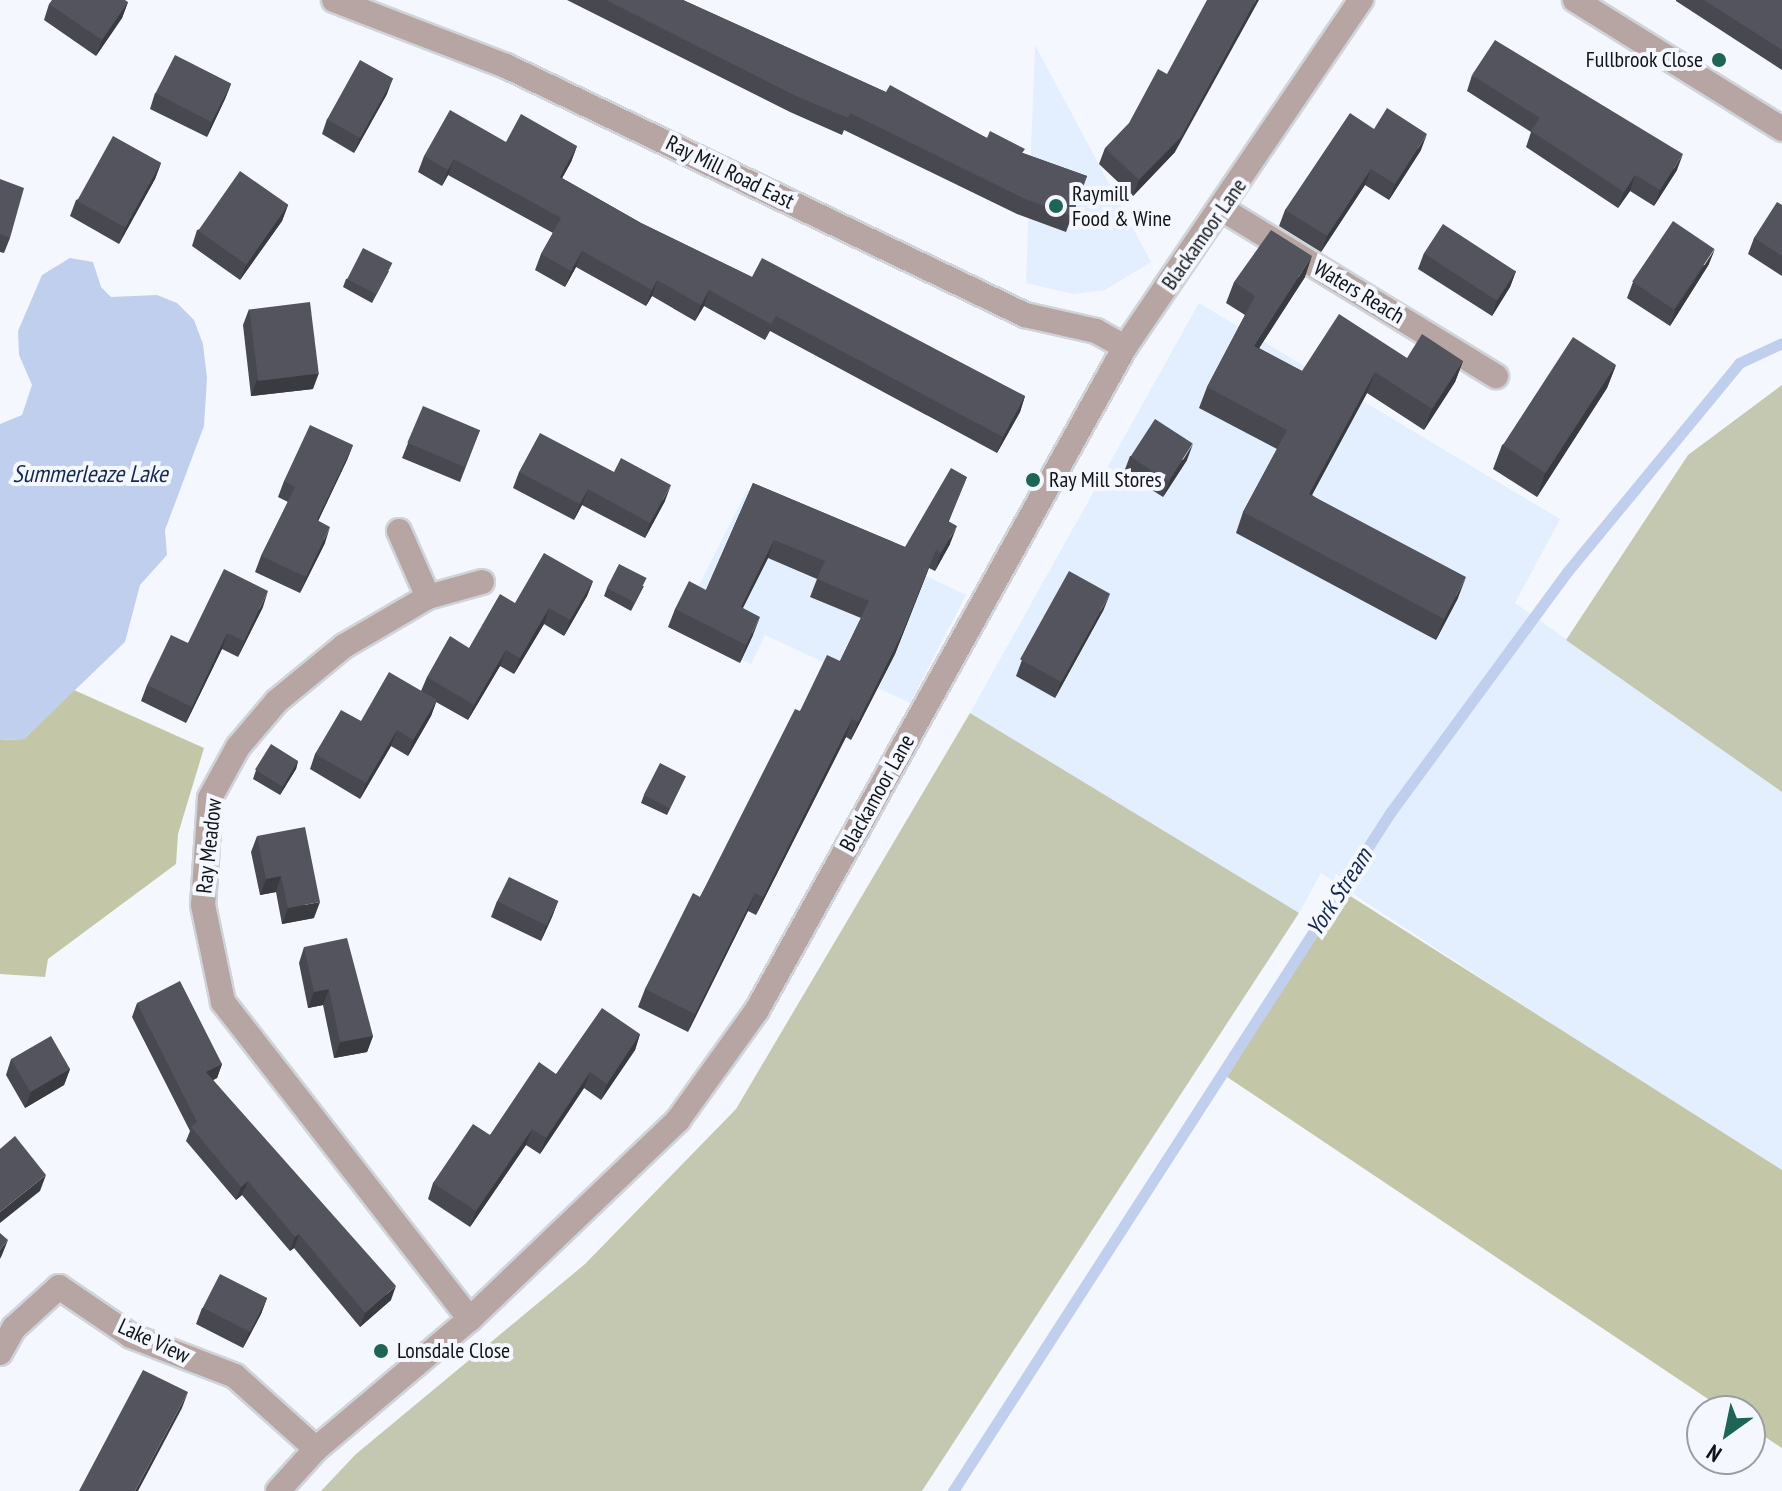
<!DOCTYPE html>
<html>
<head>
<meta charset="utf-8">
<style>
  body { margin:0 }
  #map { position:relative; width:1782px; height:1491px; overflow:hidden; background:#f4f8fe; font-family:"PT Sans Narrow",sans-serif }
  div>[style] { position:absolute }
  [style*='--x'] { left:calc(var(--x)*1px); top:calc(var(--y)*1px); width:calc(var(--w)*1px); rotate:calc(var(--a)*1deg) }
  .built>* { inset:0; background:#e3eefe }
  .green>* { inset:0; background:#c4c8b1 }
  .forest>* { inset:0; background:#c3c7a7 }
  .water>* { inset:0; background:#c0cfed }
  .stream>* { height:11px; margin:-5.5px; padding:0 5.5px; transform-origin:5.5px; border-radius:5.5px; background:#c0cfed }
  .roads { filter:drop-shadow(2px 0 #d0d4d9) drop-shadow(-2px 0 #d0d4d9) drop-shadow(0 2px #d0d4d9) drop-shadow(0 -2px #d0d4d9) }
  .minor>* { height:24px; margin:-12px; padding:0 12px; transform-origin:12px; border-radius:12px; background:#b6a5a3 }
  .wall>* { inset:0; background:#474850 }
  .shaded-wall>* { inset:0; background:#3a3b41 }
  .building>* { inset:0; background:#53545d; transform-origin:0 0 }
  .dots>* { width:22px; height:22px; translate:-50% -50%; box-sizing:border-box; border:4px solid #f4f8fe; border-radius:50% }
  span { translate:-50% -50%; white-space:nowrap; text-align:center; line-height:1.15; -webkit-text-stroke:8px #f4f8fe; paint-order:stroke }
  .poi-label { font-size:22px; color:#121418 }
  .right { translate:-100% -50%; text-align:right }
  .left { translate:0 -50%; text-align:left }
  .street-label { font-size:22px; color:#121418 }
  .water-label { font-size:24px; color:#16284e; font-style:italic }
  .north { position:absolute; left:1686px; top:1395px; width:80px; height:80px; box-sizing:border-box; background:#f4f8fe; border:2px solid #9a9da2; border-radius:50%; rotate:213deg; font-size:22px; font-weight:700; line-height:32px; text-align:center; color:#121418 }
  .north::after { content:''; display:block; margin:auto; width:28px; height:36px; background:#1e6558; clip-path:polygon(50% 0,100% 100%,50% 72%,0 100%) }
</style>
</head>
<body>
<div id="map">
  <div class="built">
    <i style="clip-path:polygon(1035px 45px,1151px 262px,1105px 290px,1073px 294px,1026px 283px)"></i>
    <i style="clip-path:polygon(1199px 303px,1560px 519px,1515px 603px,1782px 792px,1782px 1185px,1703px 1123px,1321px 873px,1299px 913px,970px 713px)"></i>
    <i style="clip-path:polygon(747px 490px,966px 595px,910px 703px,765px 635px,751px 664px,677px 629px)"></i>
  </div>
  <div class="green">
    <i style="clip-path:polygon(1782px 385px,1782px 792px,1566px 640px,1688px 455px)"></i>
    <i style="clip-path:polygon(970px 713px,1299px 913px,922px 1491px,321px 1491px,356px 1454px,585px 1264px,736px 1109px)"></i>
  </div>
  <div class="forest">
    <i style="clip-path:polygon(74px 690px,204px 748px,178px 834px,176px 864px,48px 959px,45px 977px,0 974px,0 740px,24px 739px)"></i>
    <i style="clip-path:polygon(1344px 892px,1782px 1170px,1782px 1448px,1750px 1427px,1750px 1411px,1726px 1411px,1227px 1077px)"></i>
  </div>
  <div class="water">
    <i style="clip-path:polygon(70px 258px,93px 262px,101px 287px,111px 297px,157px 295px,177px 303px,194px 320px,203px 344px,207px 378px,204px 426px,165px 530px,167px 555px,140px 585px,125px 642px,24px 739px,0 740px,0 424px,22px 415px,32px 385px,19px 355px,18px 331px,42px 275px)"></i>
  </div>
  <div class="stream">
    <i style="--x:953;--y:1491;--w:807;--a:-57.2"></i>
    <i style="--x:1390;--y:813;--w:299;--a:-53.7"></i>
    <i style="--x:1567;--y:572;--w:271;--a:-50.5"></i>
    <i style="--x:1739;--y:363;--w:47;--a:-24.9"></i>
  </div>
  <div class="roads">
    <div class="minor">
      <i style="--x:334;--y:0;--w:184;--a:21"></i>
      <i style="--x:506;--y:66;--w:576;--a:25.63"></i>
      <i style="--x:1025;--y:315;--w:73;--a:12.7"></i>
      <i style="--x:1096;--y:331;--w:33;--a:29"></i>
      <i style="--x:1575;--y:0;--w:244;--a:31.9"></i>
      <i style="--x:1222;--y:209;--w:321;--a:31.4"></i>
      <i style="--x:399;--y:531;--w:72;--a:66.3"></i>
      <i style="--x:428;--y:597;--w:97;--a:149.7"></i>
      <i style="--x:344;--y:646;--w:87;--a:140.6"></i>
      <i style="--x:277;--y:701;--w:60;--a:130.3"></i>
      <i style="--x:238;--y:747;--w:58;--a:118.8"></i>
      <i style="--x:210;--y:798;--w:107;--a:93.7"></i>
      <i style="--x:203;--y:905;--w:99;--a:78.3"></i>
      <i style="--x:223;--y:1002;--w:402;--a:52.1"></i>
      <i style="--x:428;--y:597;--w:56;--a:-15.5"></i>
      <i style="--x:0;--y:1353;--w:29;--a:-61"></i>
      <i style="--x:14;--y:1328;--w:61;--a:-42.3"></i>
      <i style="--x:59;--y:1287;--w:87;--a:34.2"></i>
      <i style="--x:131;--y:1336;--w:111;--a:21"></i>
      <i style="--x:235;--y:1376;--w:109;--a:42"></i>
      <i style="--x:278;--y:1491;--w:57;--a:-47.9"></i>
      <i style="--x:316;--y:1449;--w:202;--a:-40.2"></i>
      <i style="--x:470;--y:1319;--w:288;--a:-43.7"></i>
      <i style="--x:678;--y:1120;--w:135;--a:-54.3"></i>
      <i style="--x:757;--y:1010;--w:758;--a:-60.97"></i>
      <i style="--x:1125;--y:347;--w:420;--a:-55.8"></i>
    </div>
  </div>
  <div class="wall">
    <i style="clip-path:polygon(567px 0,683px 0,987px 138px,1023px 153px,1087px 176px,1066px 232px,1017px 214px,844px 130px,842px 135px,790px 112px)"></i>
    <i style="clip-path:polygon(1676px 0,1782px 0,1782px 70px,1676px 1px)"></i>
    <i style="clip-path:polygon(128px 2px,122px 18px,96px 56px,44px 20px,49px 4px)"></i>
    <i style="clip-path:polygon(1472px 75px,1677px 170px,1654px 206px,1630px 191px,1618px 208px,1526px 147px,1531px 132px,1467px 91px)"></i>
    <i style="clip-path:polygon(231px 84px,225px 99px,207px 137px,150px 109px,155px 93px)"></i>
    <i style="clip-path:polygon(387px 94px,354px 153px,322px 134px,327px 119px)"></i>
    <i style="clip-path:polygon(1374px 129px,1421px 150px,1389px 200px,1365px 185px,1321px 252px,1279px 226px,1285px 210px)"></i>
    <i style="clip-path:polygon(506px 142px,577px 146px,571px 162px,562px 178px,641px 223px,752px 277px,1025px 396px,1020px 412px,997px 453px,770px 331px,765px 340px,704px 306px,695px 321px,652px 296px,646px 306px,576px 267px,565px 287px,535px 270px,541px 254px,553px 233px,448px 175px,442px 186px,418px 172px,424px 156px)"></i>
    <i style="clip-path:polygon(1105px 148px,1175px 152px,1133px 196px,1099px 164px)"></i>
    <i style="clip-path:polygon(161px 163px,155px 179px,119px 244px,70px 216px,76px 200px)"></i>
    <i style="clip-path:polygon(0 179px,10px 238px,4px 253px,0 252px)"></i>
    <i style="clip-path:polygon(288px 205px,282px 221px,240px 280px,192px 246px,197px 230px)"></i>
    <i style="clip-path:polygon(1782px 205px,1782px 276px,1748px 254px,1754px 238px)"></i>
    <i style="clip-path:polygon(1424px 253px,1516px 271px,1510px 287px,1492px 316px,1418px 269px)"></i>
    <i style="clip-path:polygon(1709px 264px,1670px 326px,1627px 298px,1633px 282px)"></i>
    <i style="clip-path:polygon(389px 271px,372px 303px,343px 287px,346px 279px)"></i>
    <i style="clip-path:polygon(1305px 277px,1259px 348px,1302px 371px,1407px 358px,1463px 361px,1455px 382px,1424px 430px,1367px 393px,1312px 495px,1458px 598px,1436px 640px,1236px 533px,1243px 512px,1277px 449px,1199px 408px,1207px 387px,1245px 315px,1226px 303px,1234px 282px)"></i>
    <i style="clip-path:polygon(249px 309px,313px 389px,251px 396px,243px 325px)"></i>
    <i style="clip-path:polygon(1616px 365px,1607px 388px,1537px 497px,1493px 469px,1502px 445px)"></i>
    <i style="clip-path:polygon(480px 430px,460px 482px,402px 458px,408px 443px)"></i>
    <i style="clip-path:polygon(353px 445px,347px 460px,318px 521px,325px 543px,300px 593px,255px 572px,261px 556px,288px 502px,278px 497px,284px 481px)"></i>
    <i style="clip-path:polygon(1130px 456px,1187px 460px,1163px 497px,1124px 472px)"></i>
    <i style="clip-path:polygon(519px 472px,614px 472px,665px 501px,645px 538px,582px 505px,574px 520px,513px 488px)"></i>
    <i style="clip-path:polygon(967px 477px,949px 521px,950px 544px,935px 571px,929px 568px,895px 654px,851px 740px,846px 737px,756px 915px,748px 911px,688px 1032px,638px 1007px,645px 989px,700px 897px,800px 711px,840px 661px,861px 618px,810px 597px,817px 579px,768px 558px,743px 608px,753px 635px,740px 663px,668px 627px,675px 609px,706px 590px,753px 483px,905px 547px)"></i>
    <i style="clip-path:polygon(593px 581px,587px 596px,564px 636px,544px 624px,514px 674px,500px 666px,468px 720px,436px 702px,431px 716px,408px 756px,391px 746px,360px 799px,310px 769px,315px 754px,361px 721px,421px 691px,427px 677px,469px 648px)"></i>
    <i style="clip-path:polygon(644px 586px,631px 611px,604px 596px,607px 588px)"></i>
    <i style="clip-path:polygon(263px 607px,238px 657px,222px 649px,186px 723px,141px 701px,147px 685px,188px 643px)"></i>
    <i style="clip-path:polygon(1104px 609px,1055px 698px,1016px 676px,1022px 660px)"></i>
    <i style="clip-path:polygon(298px 761px,296px 769px,280px 795px,253px 779px,256px 770px)"></i>
    <i style="clip-path:polygon(686px 776px,667px 815px,641px 803px,644px 795px)"></i>
    <i style="clip-path:polygon(257px 836px,314px 918px,282px 924px,276px 892px,260px 895px,251px 852px)"></i>
    <i style="clip-path:polygon(497px 901px,558px 901px,552px 917px,541px 941px,491px 917px)"></i>
    <i style="clip-path:polygon(304px 947px,373px 1036px,367px 1052px,334px 1058px,323px 1005px,308px 1008px,299px 963px)"></i>
    <i style="clip-path:polygon(137px 1003px,222px 1064px,217px 1078px,213px 1080px,391px 1300px,360px 1327px,294px 1248px,290px 1251px,242px 1195px,236px 1200px,186px 1141px,190px 1131px,132px 1017px)"></i>
    <i style="clip-path:polygon(640px 1034px,635px 1050px,601px 1100px,584px 1088px,540px 1154px,526px 1145px,470px 1227px,428px 1199px,433px 1183px,490px 1135px,556px 1074px)"></i>
    <i style="clip-path:polygon(11px 1059px,70px 1069px,64px 1085px,25px 1108px,6px 1075px)"></i>
    <i style="clip-path:polygon(267px 1298px,261px 1314px,243px 1348px,196px 1324px,202px 1308px)"></i>
  </div>
  <div class="shaded-wall">
    <i style="clip-path:polygon(1256px 0,1259px 0,1175px 152px,1133px 196px,1139px 180px)"></i>
    <i style="clip-path:polygon(128px 2px,122px 18px,96px 56px,102px 40px)"></i>
    <i style="clip-path:polygon(393px 78px,387px 94px,354px 153px,360px 137px)"></i>
    <i style="clip-path:polygon(231px 84px,225px 99px,207px 137px,212px 121px)"></i>
    <i style="clip-path:polygon(1427px 134px,1421px 150px,1389px 200px,1395px 184px)"></i>
    <i style="clip-path:polygon(577px 146px,571px 162px,554px 193px,560px 177px)"></i>
    <i style="clip-path:polygon(1683px 154px,1677px 170px,1654px 206px,1660px 190px)"></i>
    <i style="clip-path:polygon(454px 159px,448px 175px,442px 186px,448px 170px)"></i>
    <i style="clip-path:polygon(161px 163px,155px 179px,119px 244px,125px 228px)"></i>
    <i style="clip-path:polygon(1371px 169px,1365px 185px,1321px 252px,1327px 236px)"></i>
    <i style="clip-path:polygon(1635px 175px,1630px 191px,1618px 208px,1624px 192px)"></i>
    <i style="clip-path:polygon(288px 205px,282px 221px,240px 280px,246px 265px)"></i>
    <i style="clip-path:polygon(1715px 249px,1709px 264px,1670px 326px,1675px 310px)"></i>
    <i style="clip-path:polygon(582px 251px,576px 267px,565px 287px,571px 271px)"></i>
    <i style="clip-path:polygon(1312px 256px,1305px 277px,1247px 367px,1254px 346px)"></i>
    <i style="clip-path:polygon(1516px 271px,1510px 287px,1492px 316px,1497px 300px)"></i>
    <i style="clip-path:polygon(657px 280px,652px 296px,646px 306px,652px 290px)"></i>
    <i style="clip-path:polygon(709px 290px,704px 306px,695px 321px,701px 305px)"></i>
    <i style="clip-path:polygon(1463px 361px,1455px 382px,1424px 430px,1432px 409px)"></i>
    <i style="clip-path:polygon(1616px 365px,1607px 388px,1537px 497px,1545px 473px)"></i>
    <i style="clip-path:polygon(1375px 372px,1367px 393px,1301px 515px,1309px 494px)"></i>
    <i style="clip-path:polygon(319px 373px,313px 389px,251px 396px,257px 380px)"></i>
    <i style="clip-path:polygon(1025px 396px,1020px 412px,997px 453px,1003px 437px)"></i>
    <i style="clip-path:polygon(1193px 444px,1187px 460px,1163px 497px,1169px 482px)"></i>
    <i style="clip-path:polygon(353px 445px,347px 460px,311px 536px,317px 520px)"></i>
    <i style="clip-path:polygon(671px 485px,665px 501px,645px 538px,650px 523px)"></i>
    <i style="clip-path:polygon(588px 489px,582px 505px,574px 520px,580px 504px)"></i>
    <i style="clip-path:polygon(957px 526px,950px 544px,935px 571px,941px 553px)"></i>
    <i style="clip-path:polygon(330px 527px,325px 543px,300px 593px,306px 577px)"></i>
    <i style="clip-path:polygon(774px 540px,768px 558px,734px 625px,741px 607px)"></i>
    <i style="clip-path:polygon(929px 568px,895px 654px,851px 740px,858px 722px)"></i>
    <i style="clip-path:polygon(1466px 577px,1458px 598px,1436px 640px,1444px 619px)"></i>
    <i style="clip-path:polygon(593px 581px,587px 596px,564px 636px,570px 620px)"></i>
    <i style="clip-path:polygon(268px 591px,263px 607px,238px 657px,244px 641px)"></i>
    <i style="clip-path:polygon(1110px 594px,1104px 609px,1055px 698px,1061px 682px)"></i>
    <i style="clip-path:polygon(549px 608px,544px 624px,514px 674px,520px 658px)"></i>
    <i style="clip-path:polygon(760px 617px,753px 635px,740px 663px,746px 645px)"></i>
    <i style="clip-path:polygon(227px 633px,222px 649px,186px 723px,192px 707px)"></i>
    <i style="clip-path:polygon(506px 650px,500px 666px,468px 720px,474px 705px)"></i>
    <i style="clip-path:polygon(437px 700px,431px 716px,408px 756px,413px 740px)"></i>
    <i style="clip-path:polygon(852px 719px,846px 737px,756px 915px,763px 897px)"></i>
    <i style="clip-path:polygon(397px 730px,391px 746px,360px 799px,366px 783px)"></i>
    <i style="clip-path:polygon(298px 761px,296px 769px,280px 795px,283px 787px)"></i>
    <i style="clip-path:polygon(281px 876px,276px 892px,260px 895px,266px 879px)"></i>
    <i style="clip-path:polygon(755px 893px,748px 911px,688px 1032px,695px 1014px)"></i>
    <i style="clip-path:polygon(558px 901px,552px 917px,541px 941px,546px 925px)"></i>
    <i style="clip-path:polygon(320px 902px,314px 918px,282px 924px,288px 908px)"></i>
    <i style="clip-path:polygon(329px 989px,323px 1005px,308px 1008px,314px 992px)"></i>
    <i style="clip-path:polygon(640px 1034px,635px 1050px,601px 1100px,607px 1084px)"></i>
    <i style="clip-path:polygon(373px 1036px,367px 1052px,334px 1058px,340px 1042px)"></i>
    <i style="clip-path:polygon(222px 1064px,217px 1078px,201px 1086px,206px 1072px)"></i>
    <i style="clip-path:polygon(70px 1069px,64px 1085px,25px 1108px,31px 1092px)"></i>
    <i style="clip-path:polygon(590px 1072px,584px 1088px,540px 1154px,546px 1138px)"></i>
    <i style="clip-path:polygon(532px 1129px,526px 1145px,470px 1227px,476px 1211px)"></i>
    <i style="clip-path:polygon(46px 1175px,40px 1191px,0 1223px,0 1212px)"></i>
    <i style="clip-path:polygon(248px 1181px,242px 1195px,236px 1200px,241px 1187px)"></i>
    <i style="clip-path:polygon(299px 1234px,294px 1248px,290px 1251px,295px 1237px)"></i>
    <i style="clip-path:polygon(8px 1240px,2px 1255px,0 1259px,0 1250px)"></i>
    <i style="clip-path:polygon(396px 1286px,391px 1300px,360px 1327px,365px 1313px)"></i>
    <i style="clip-path:polygon(267px 1298px,261px 1314px,243px 1348px,249px 1332px)"></i>
    <i style="clip-path:polygon(188px 1392px,182px 1408px,138px 1491px,135px 1491px)"></i>
  </div>
  <div class="building">
    <i style="clip-path:polygon(52px 0,125px 0,128px 2px,102px 40px,49px 4px)"></i>
    <i style="clip-path:polygon(606px 0,683px 0,886px 92px,890px 85px,987px 138px,990px 131px,1025px 149px,1022px 153px,1087px 176px,1072px 216px,1023px 198px,850px 113px,848px 118px,796px 96px)"></i>
    <i style="clip-path:polygon(1207px 0,1256px 0,1181px 137px,1139px 180px,1105px 148px,1129px 123px,1158px 69px,1167px 74px)"></i>
    <i style="clip-path:polygon(1704px 0,1782px 0,1782px 50px)"></i>
    <i style="clip-path:polygon(1495px 40px,1683px 154px,1660px 190px,1635px 175px,1624px 192px,1531px 131px,1540px 118px,1472px 75px)"></i>
    <i style="left:175px;top:55px;width:63px;height:43px;rotate:27deg"></i>
    <i style="left:360px;top:60px;width:38px;height:68px;rotate:29deg"></i>
    <i style="clip-path:polygon(1387px 108px,1427px 134px,1395px 184px,1371px 169px,1327px 236px,1285px 210px,1350px 113px,1374px 129px)"></i>
    <i style="clip-path:polygon(450px 110px,506px 142px,521px 114px,577px 146px,560px 177px,641px 223px,752px 277px,762px 258px,1025px 396px,1003px 437px,776px 316px,771px 324px,709px 290px,701px 305px,657px 280px,652px 290px,582px 251px,571px 271px,541px 254px,561px 218px,454px 159px,448px 170px,424px 156px)"></i>
    <i style="left:113px;top:136px;width:55px;height:74px;rotate:29deg"></i>
    <i style="left:240px;top:171px;width:59px;height:73px;rotate:35deg"></i>
    <i style="clip-path:polygon(0 179px,24px 188px,10px 238px,0 234px)"></i>
    <i style="clip-path:polygon(1777px 202px,1782px 205px,1782px 256px,1754px 238px)"></i>
    <i style="left:1673px;top:221px;width:50px;height:73px;rotate:34deg"></i>
    <i style="left:1443px;top:224px;width:87px;height:35px;rotate:33deg"></i>
    <i style="clip-path:polygon(1271px 230px,1312px 256px,1254px 346px,1302px 371px,1339px 314px,1407px 358px,1422px 334px,1463px 361px,1432px 409px,1375px 372px,1309px 494px,1466px 577px,1444px 619px,1243px 512px,1287px 430px,1207px 387px,1255px 296px,1234px 282px)"></i>
    <i style="left:363px;top:248px;width:33px;height:35px;rotate:27deg"></i>
    <i style="left:310px;top:302px;width:72px;height:61px;rotate:83deg"></i>
    <i style="left:1573px;top:337px;width:51px;height:129px;rotate:33deg"></i>
    <i style="left:423px;top:406px;width:62px;height:40px;rotate:23deg"></i>
    <i style="left:1155px;top:419px;width:45px;height:45px;rotate:33deg"></i>
    <i style="clip-path:polygon(310px 425px,353px 445px,317px 520px,330px 527px,306px 577px,261px 556px,295px 487px,284px 481px)"></i>
    <i style="clip-path:polygon(540px 433px,614px 472px,621px 458px,671px 485px,650px 523px,588px 489px,580px 504px,519px 472px)"></i>
    <i style="clip-path:polygon(951px 468px,967px 477px,948px 521px,957px 526px,941px 553px,936px 550px,901px 636px,858px 722px,852px 719px,763px 897px,755px 893px,695px 1014px,645px 989px,693px 893px,700px 897px,795px 709px,800px 711px,827px 655px,840px 661px,869px 601px,817px 579px,825px 561px,774px 540px,741px 607px,760px 617px,746px 645px,675px 609px,689px 581px,706px 590px,753px 483px,905px 547px)"></i>
    <i style="clip-path:polygon(544px 553px,593px 581px,570px 620px,549px 608px,520px 658px,506px 650px,474px 705px,427px 677px,450px 636px,469px 648px,500px 594px,515px 603px)"></i>
    <i style="left:619px;top:564px;width:31px;height:27px;rotate:27deg"></i>
    <i style="clip-path:polygon(224px 569px,268px 591px,244px 641px,227px 633px,192px 707px,147px 685px,171px 635px,188px 643px)"></i>
    <i style="left:1069px;top:571px;width:47px;height:101px;rotate:29deg"></i>
    <i style="clip-path:polygon(389px 672px,437px 700px,413px 740px,397px 730px,366px 783px,315px 754px,341px 710px,361px 721px)"></i>
    <i style="left:271px;top:744px;width:32px;height:30px;rotate:32deg"></i>
    <i style="left:660px;top:763px;width:29px;height:36px;rotate:27deg"></i>
    <i style="clip-path:polygon(305px 827px,320px 902px,288px 908px,281px 876px,266px 879px,257px 836px)"></i>
    <i style="left:509px;top:877px;width:55px;height:27px;rotate:26deg"></i>
    <i style="clip-path:polygon(347px 938px,373px 1036px,340px 1042px,329px 989px,314px 992px,304px 947px)"></i>
    <i style="clip-path:polygon(180px 981px,222px 1064px,206px 1072px,396px 1286px,365px 1313px,299px 1234px,295px 1237px,248px 1181px,241px 1187px,191px 1127px,197px 1122px,137px 1003px)"></i>
    <i style="clip-path:polygon(602px 1008px,640px 1034px,607px 1084px,590px 1072px,546px 1138px,532px 1129px,476px 1211px,433px 1183px,473px 1124px,490px 1135px,539px 1062px,556px 1074px)"></i>
    <i style="left:51px;top:1036px;width:38px;height:46px;rotate:60deg"></i>
    <i style="clip-path:polygon(15px 1136px,46px 1175px,0 1212px,0 1149px)"></i>
    <i style="clip-path:polygon(0 1233px,8px 1240px,0 1250px)"></i>
    <i style="left:220px;top:1274px;width:53px;height:38px;rotate:27deg"></i>
    <i style="clip-path:polygon(143px 1370px,188px 1392px,135px 1491px,79px 1491px)"></i>
  </div>
  <div class="dots">
    <i style="left:1719px;top:60px;background:#1e6558"></i>
    <i style="left:1056px;top:206px;background:#1e6558"></i>
    <i style="left:1033px;top:480px;background:#1e6558"></i>
    <i style="left:381px;top:1351px;background:#1e6558"></i>
  </div>
  <div class="poi-label">
    <span class="right" style="left:1703px;top:60px">Fullbrook Close</span>
    <span class="left" style="left:1072px;top:206px">Raymill<br>Food &amp; Wine</span>
    <span class="left" style="left:1049px;top:480px">Ray Mill Stores</span>
    <span class="left" style="left:397px;top:1351px">Lonsdale Close</span>
  </div>
  <div class="street-label">
    <span style="left:730px;top:172px;rotate:26deg">Ray Mill Road East</span>
    <span style="left:1204px;top:234px;rotate:-55deg">Blackamoor Lane</span>
    <span style="left:1359px;top:292px;rotate:31deg">Waters Reach</span>
    <span style="left:877px;top:793px;rotate:-61deg">Blackamoor Lane</span>
    <span style="left:209px;top:846px;rotate:-84deg">Ray Meadow</span>
    <span style="left:154px;top:1341px;rotate:25deg">Lake View</span>
  </div>
  <div class="water-label">
    <span style="left:90px;top:474px">Summerleaze Lake</span>
    <span style="left:1339px;top:892px;rotate:-57deg">York Stream</span>
  </div>
  <div class="north">N</div>
</div>
</body>
</html>
